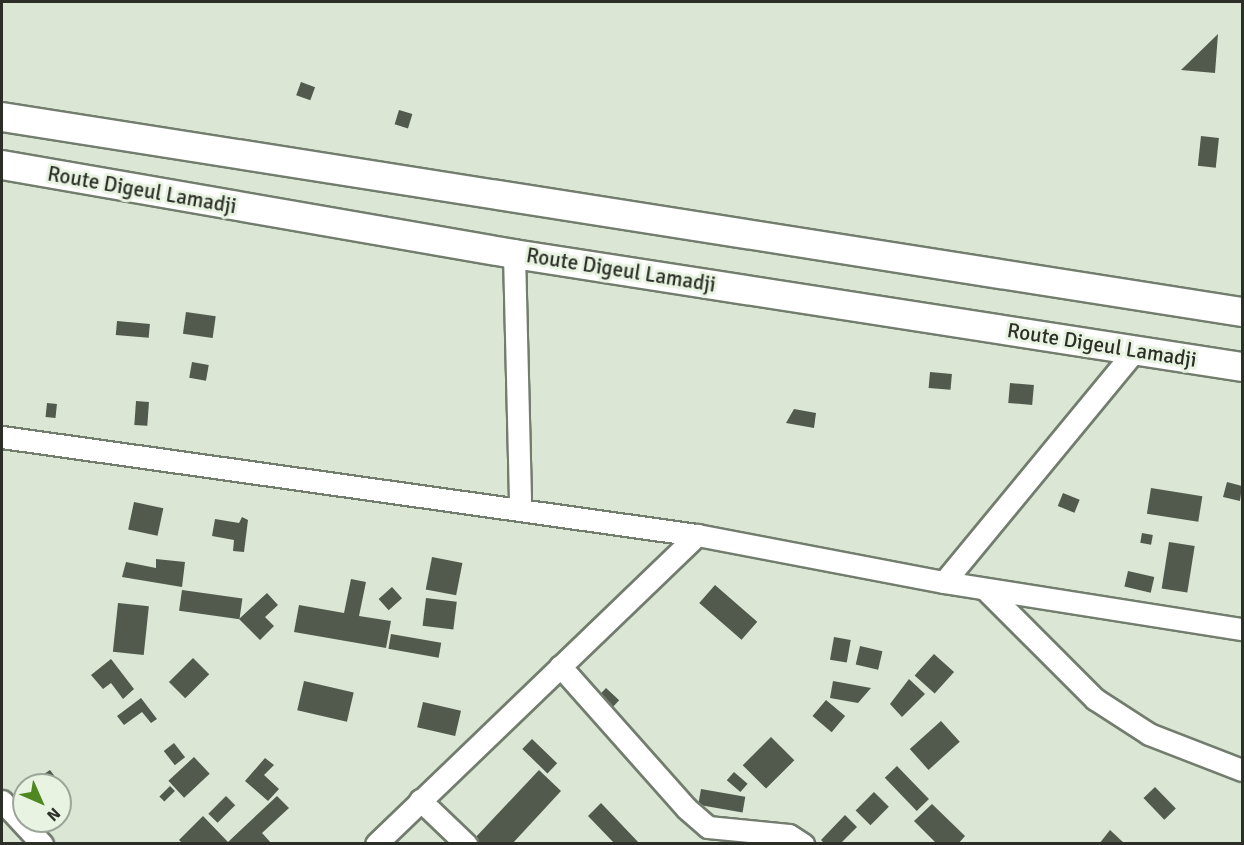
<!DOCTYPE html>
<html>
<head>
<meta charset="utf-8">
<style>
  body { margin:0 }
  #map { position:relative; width:1244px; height:845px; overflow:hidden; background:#dbe6d5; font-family:Signika,sans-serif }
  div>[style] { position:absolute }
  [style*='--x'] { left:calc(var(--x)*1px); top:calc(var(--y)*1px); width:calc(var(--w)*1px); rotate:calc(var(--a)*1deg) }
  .building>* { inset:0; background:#515a4c; transform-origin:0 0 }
  .roads { filter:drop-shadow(2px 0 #737d6e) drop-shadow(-2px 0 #737d6e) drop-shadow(0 2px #737d6e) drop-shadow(0 -2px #737d6e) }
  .minor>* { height:21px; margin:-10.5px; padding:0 10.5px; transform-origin:10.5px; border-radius:10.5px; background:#fff }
  .secondary>* { height:28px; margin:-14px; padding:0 14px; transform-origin:14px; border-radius:14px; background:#fff }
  span { translate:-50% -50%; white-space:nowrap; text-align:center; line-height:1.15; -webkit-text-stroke:6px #e8f3e2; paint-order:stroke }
  .street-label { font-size:21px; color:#2b2f28 }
  .frame { position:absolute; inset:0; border:3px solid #2b2f28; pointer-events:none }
  .north { position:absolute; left:12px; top:773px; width:60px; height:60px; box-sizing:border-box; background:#e8f3e2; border:2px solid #9ca598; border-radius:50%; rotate:135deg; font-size:16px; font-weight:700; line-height:24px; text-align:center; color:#2b2f28 }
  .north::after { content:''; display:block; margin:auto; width:21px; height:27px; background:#4f8721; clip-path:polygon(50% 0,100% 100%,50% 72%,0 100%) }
</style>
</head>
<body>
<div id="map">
  <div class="building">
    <i style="clip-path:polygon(1218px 34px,1215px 73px,1181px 70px)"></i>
    <i style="left:301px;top:82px;width:15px;height:14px;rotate:20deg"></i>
    <i style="left:399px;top:110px;width:14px;height:15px;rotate:17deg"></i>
    <i style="left:1201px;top:136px;width:18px;height:30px;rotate:6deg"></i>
    <i style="left:186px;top:312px;width:30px;height:22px;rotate:8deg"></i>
    <i style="left:117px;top:321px;width:33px;height:14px;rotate:5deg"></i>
    <i style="left:192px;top:362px;width:17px;height:16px;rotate:10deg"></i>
    <i style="left:930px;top:372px;width:22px;height:16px;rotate:5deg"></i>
    <i style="left:1010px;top:383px;width:24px;height:20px;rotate:5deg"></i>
    <i style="left:136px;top:401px;width:13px;height:24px;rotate:4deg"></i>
    <i style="left:47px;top:403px;width:10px;height:14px;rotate:6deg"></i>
    <i style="clip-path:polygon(794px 409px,816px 413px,814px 428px,786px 423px)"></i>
    <i style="clip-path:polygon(1227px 482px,1242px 486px,1240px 501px,1223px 497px)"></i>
    <i style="left:1151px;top:488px;width:52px;height:26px;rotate:9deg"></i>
    <i style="left:1063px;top:493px;width:18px;height:14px;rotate:22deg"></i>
    <i style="left:134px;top:502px;width:30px;height:28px;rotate:12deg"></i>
    <i style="clip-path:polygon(242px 517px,248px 520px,244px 552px,233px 551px,234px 540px,212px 536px,215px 519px,239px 523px)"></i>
    <i style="left:1142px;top:533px;width:11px;height:10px;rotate:10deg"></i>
    <i style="left:1169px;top:542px;width:26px;height:47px;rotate:9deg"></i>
    <i style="left:432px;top:557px;width:31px;height:33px;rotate:11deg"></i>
    <i style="clip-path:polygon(156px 559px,185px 562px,182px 587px,122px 577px,126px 562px,156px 568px)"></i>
    <i style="left:1128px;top:571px;width:27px;height:16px;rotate:13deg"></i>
    <i style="clip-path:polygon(351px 579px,366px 582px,359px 616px,391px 621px,386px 648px,294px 632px,299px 605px,344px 613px)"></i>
    <i style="left:715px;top:585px;width:56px;height:24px;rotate:41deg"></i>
    <i style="left:392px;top:587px;width:15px;height:18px;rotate:48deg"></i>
    <i style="left:182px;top:590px;width:61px;height:21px;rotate:8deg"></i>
    <i style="clip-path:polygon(267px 593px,278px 605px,265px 617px,274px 626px,260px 640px,239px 619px)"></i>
    <i style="left:426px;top:598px;width:31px;height:28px;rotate:7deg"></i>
    <i style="left:118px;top:603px;width:31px;height:49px;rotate:6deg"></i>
    <i style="left:391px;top:634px;width:51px;height:15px;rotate:10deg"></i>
    <i style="left:834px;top:637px;width:17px;height:23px;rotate:10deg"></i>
    <i style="left:860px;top:646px;width:23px;height:19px;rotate:13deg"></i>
    <i style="left:934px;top:654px;width:27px;height:29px;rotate:42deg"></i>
    <i style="left:193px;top:658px;width:23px;height:34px;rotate:45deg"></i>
    <i style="clip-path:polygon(111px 659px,134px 689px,123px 699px,111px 683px,103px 689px,91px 675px)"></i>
    <i style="clip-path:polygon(909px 679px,925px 694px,902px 717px,890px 704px)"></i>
    <i style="left:304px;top:681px;width:51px;height:30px;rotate:13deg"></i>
    <i style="clip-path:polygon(833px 681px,871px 688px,858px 703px,830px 698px)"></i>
    <i style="left:606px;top:688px;width:18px;height:11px;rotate:43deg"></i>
    <i style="clip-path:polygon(141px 698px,157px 719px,151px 723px,142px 712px,124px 725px,117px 716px)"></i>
    <i style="left:826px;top:700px;width:25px;height:21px;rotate:40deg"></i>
    <i style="left:423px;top:702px;width:39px;height:26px;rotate:13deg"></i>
    <i style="left:941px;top:721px;width:28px;height:42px;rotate:48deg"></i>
    <i style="left:771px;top:737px;width:33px;height:40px;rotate:45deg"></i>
    <i style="left:532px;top:739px;width:35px;height:14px;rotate:44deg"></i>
    <i style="left:174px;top:743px;width:18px;height:13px;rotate:52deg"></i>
    <i style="left:194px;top:757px;width:23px;height:35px;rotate:47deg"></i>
    <i style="clip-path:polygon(265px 758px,274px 765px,264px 775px,279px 789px,268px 801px,245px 781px)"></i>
    <i style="left:897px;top:766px;width:46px;height:17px;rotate:46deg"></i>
    <i style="clip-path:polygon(50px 770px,59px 782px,43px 785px,38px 778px)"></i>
    <i style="clip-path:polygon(539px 770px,561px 791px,512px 844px,479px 844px,474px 839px)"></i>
    <i style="left:734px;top:772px;width:18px;height:11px;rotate:41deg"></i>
    <i style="left:170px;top:786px;width:7px;height:15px;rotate:45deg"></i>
    <i style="left:1155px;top:787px;width:30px;height:16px;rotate:46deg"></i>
    <i style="left:701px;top:789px;width:45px;height:16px;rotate:10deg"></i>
    <i style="left:874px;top:792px;width:21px;height:26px;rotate:45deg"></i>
    <i style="left:226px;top:796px;width:13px;height:25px;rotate:45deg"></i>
    <i style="clip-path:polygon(277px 796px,289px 808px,262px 833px,272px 844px,183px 844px,179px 840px,203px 816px,228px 842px)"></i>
    <i style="clip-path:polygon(601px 803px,640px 844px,615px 844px,588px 816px)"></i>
    <i style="clip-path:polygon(932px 804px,965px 836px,958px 844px,937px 844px,914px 821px)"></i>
    <i style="clip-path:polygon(845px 815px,857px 827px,840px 844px,825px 844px,821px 840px)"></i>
    <i style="clip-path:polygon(1110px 830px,1125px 844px,1099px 844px)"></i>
  </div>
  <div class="roads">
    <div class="minor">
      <i style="--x:514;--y:254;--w:253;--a:88.6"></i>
      <i style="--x:2;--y:437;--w:702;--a:8.03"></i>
      <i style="--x:697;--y:535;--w:251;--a:10.8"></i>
      <i style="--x:944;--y:582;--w:302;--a:9"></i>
      <i style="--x:944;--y:582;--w:301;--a:-50.5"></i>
      <i style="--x:985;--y:589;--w:156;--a:45"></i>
      <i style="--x:1095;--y:699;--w:64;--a:32.9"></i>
      <i style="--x:1149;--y:734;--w:100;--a:21.2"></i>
      <i style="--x:560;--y:666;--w:190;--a:48.4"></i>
      <i style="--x:686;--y:808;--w:29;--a:41"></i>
      <i style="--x:708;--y:827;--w:81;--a:5.6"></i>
      <i style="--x:789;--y:835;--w:17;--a:33"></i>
      <i style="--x:420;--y:800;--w:64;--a:43.7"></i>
      <i style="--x:2;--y:801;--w:59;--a:47.1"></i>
      <i style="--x:376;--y:844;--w:446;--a:-43.9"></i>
    </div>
    <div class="secondary">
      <i style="--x:2;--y:117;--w:1255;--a:8.94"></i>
      <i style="--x:2;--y:165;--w:520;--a:9.86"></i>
      <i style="--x:514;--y:254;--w:737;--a:8.82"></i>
    </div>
  </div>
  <div class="street-label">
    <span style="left:142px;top:190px;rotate:10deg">Route Digeul Lamadji</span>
    <span style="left:621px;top:270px;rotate:9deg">Route Digeul Lamadji</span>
    <span style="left:1102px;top:345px;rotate:9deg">Route Digeul Lamadji</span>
  </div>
  <div class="frame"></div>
  <div class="north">N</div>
</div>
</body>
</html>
